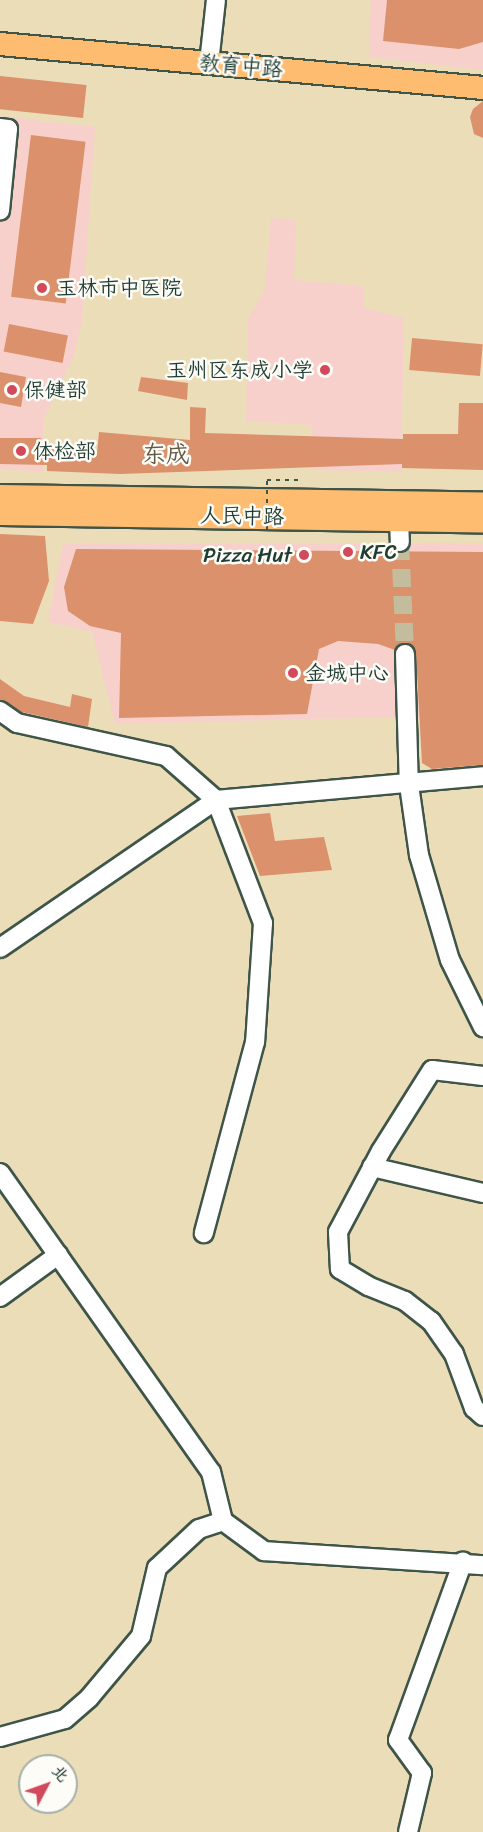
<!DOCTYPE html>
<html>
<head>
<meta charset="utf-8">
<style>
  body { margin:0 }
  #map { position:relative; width:483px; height:1832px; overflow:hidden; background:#ecddb9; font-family:Sriracha,"LXGW WenKai TC",sans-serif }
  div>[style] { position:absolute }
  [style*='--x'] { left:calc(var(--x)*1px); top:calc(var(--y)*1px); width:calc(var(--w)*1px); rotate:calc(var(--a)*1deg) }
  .built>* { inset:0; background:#f7d0cc }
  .building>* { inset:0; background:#db916b; transform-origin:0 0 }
  .minor-tunnel>* { height:18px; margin-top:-9px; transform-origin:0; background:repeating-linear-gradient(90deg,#c3bd9e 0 18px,transparent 0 27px) }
  .path>* { height:2px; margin-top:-1px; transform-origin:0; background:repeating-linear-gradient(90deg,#3e5548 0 4.5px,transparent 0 9px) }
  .roads { filter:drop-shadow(2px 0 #3e5548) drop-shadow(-2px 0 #3e5548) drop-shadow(0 2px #3e5548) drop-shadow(0 -2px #3e5548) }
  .minor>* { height:18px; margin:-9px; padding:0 9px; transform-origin:9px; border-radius:9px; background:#fff }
  .major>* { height:22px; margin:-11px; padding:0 11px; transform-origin:11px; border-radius:11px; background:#fdbc70 }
  .path-bridge>* { height:2px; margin-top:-1px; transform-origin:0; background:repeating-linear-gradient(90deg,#3e5548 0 4.5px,transparent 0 9px) }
  .dots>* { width:16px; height:16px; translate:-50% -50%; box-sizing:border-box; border:3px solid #fdfcf7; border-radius:50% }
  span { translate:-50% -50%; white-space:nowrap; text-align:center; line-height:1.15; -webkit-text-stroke:5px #fdfcf7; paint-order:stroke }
  .street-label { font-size:21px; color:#1f3d34 }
  .poi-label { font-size:21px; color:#1f3d34 }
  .left { translate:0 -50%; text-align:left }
  .right { translate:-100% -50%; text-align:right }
  .quarter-label { font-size:24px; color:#615a47 }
  .north { position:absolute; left:18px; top:1754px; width:60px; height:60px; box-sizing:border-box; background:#fdfcf7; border:2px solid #a4b0a9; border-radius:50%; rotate:49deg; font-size:16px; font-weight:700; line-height:24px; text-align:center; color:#1f3d34 }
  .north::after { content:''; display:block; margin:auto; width:21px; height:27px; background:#d1495b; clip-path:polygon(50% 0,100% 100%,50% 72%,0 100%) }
</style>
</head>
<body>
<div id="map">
  <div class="built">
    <i style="clip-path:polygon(371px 0,483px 0,483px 70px,369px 57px)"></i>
    <i style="clip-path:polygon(0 116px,95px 127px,82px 321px,73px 358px,43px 421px,43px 472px,0 469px)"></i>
    <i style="clip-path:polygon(271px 218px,296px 220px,294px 280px,363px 286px,364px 308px,404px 318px,401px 472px,312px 470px,312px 425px,246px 421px,248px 319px,265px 289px)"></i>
    <i style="clip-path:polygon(483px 543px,483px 715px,115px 724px,92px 632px,48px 622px,63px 544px)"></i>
  </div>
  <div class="building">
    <i style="clip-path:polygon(387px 0,483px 0,483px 42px,459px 49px,383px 41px)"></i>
    <i style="left:0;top:76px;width:87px;height:33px;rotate:6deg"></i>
    <i style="clip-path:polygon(483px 101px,483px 138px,474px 134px,470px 117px,473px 109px)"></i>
    <i style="left:31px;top:135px;width:55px;height:163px;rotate:7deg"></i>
    <i style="left:9px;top:324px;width:60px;height:28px;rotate:11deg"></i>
    <i style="left:412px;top:338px;width:71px;height:32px;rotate:5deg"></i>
    <i style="clip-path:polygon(0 372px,26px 377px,21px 407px,0 403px)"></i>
    <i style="clip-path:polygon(141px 377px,188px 383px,187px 400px,138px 391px)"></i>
    <i style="clip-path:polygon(459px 403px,483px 403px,483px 470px,402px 468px,402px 464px,120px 474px,47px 471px,47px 465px,0 464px,0 438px,41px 438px,42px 447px,97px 453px,99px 432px,190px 440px,190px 407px,206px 408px,205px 433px,403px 439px,403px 434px,458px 434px)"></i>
    <i style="clip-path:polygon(0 534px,45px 536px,49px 581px,33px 624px,0 621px)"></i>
    <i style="clip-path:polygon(76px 549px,483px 552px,483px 765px,432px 769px,422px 763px,416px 654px,405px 643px,395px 650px,378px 644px,338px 641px,319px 649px,307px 714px,119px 718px,121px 633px,90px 626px,68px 611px,64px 587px)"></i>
    <i style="clip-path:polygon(0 679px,24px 696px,70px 707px,72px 694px,92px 699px,88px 727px,22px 712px,0 700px)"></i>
    <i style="clip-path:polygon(270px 813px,275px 841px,324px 837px,332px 870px,260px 876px,237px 816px)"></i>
  </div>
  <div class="minor-tunnel">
    <i style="--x:400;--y:542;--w:112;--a:87.4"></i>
  </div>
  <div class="path">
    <i style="--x:267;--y:480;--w:34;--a:0"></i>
  </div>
  <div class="roads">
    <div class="minor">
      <i style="--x:209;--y:63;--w:63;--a:-83.7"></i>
      <i style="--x:0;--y:128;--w:8;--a:7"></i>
      <i style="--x:8;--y:129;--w:82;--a:95.6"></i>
      <i style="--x:399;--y:518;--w:24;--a:88"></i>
      <i style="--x:405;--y:654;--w:131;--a:88.3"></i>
      <i style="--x:409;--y:785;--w:71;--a:81.9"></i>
      <i style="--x:419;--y:855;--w:109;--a:73.6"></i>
      <i style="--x:450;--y:960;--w:75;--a:63.8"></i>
      <i style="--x:0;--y:711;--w:21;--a:35"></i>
      <i style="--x:17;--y:723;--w:153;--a:12.5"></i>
      <i style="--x:166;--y:756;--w:67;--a:41.3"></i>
      <i style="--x:216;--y:800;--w:132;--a:69.1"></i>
      <i style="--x:263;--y:923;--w:119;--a:93.8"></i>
      <i style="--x:255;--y:1042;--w:198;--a:105"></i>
      <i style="--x:0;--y:948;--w:262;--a:-34.4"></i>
      <i style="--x:216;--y:800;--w:268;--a:-5.1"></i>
      <i style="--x:483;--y:1076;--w:51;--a:-173.3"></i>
      <i style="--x:432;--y:1070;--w:96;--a:122.2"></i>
      <i style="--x:381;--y:1151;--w:92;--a:118"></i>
      <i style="--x:338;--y:1232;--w:37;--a:87"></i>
      <i style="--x:340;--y:1269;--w:33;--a:31"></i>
      <i style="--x:368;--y:1286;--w:40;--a:22"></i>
      <i style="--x:405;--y:1301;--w:33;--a:38"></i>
      <i style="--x:431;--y:1321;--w:40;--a:55.1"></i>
      <i style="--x:454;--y:1354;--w:58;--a:69.7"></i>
      <i style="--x:474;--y:1408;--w:12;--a:42"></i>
      <i style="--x:372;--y:1167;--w:114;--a:13.2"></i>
      <i style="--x:0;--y:1173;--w:366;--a:54.8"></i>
      <i style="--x:211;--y:1472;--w:50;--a:76.2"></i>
      <i style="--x:223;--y:1521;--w:51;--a:36.2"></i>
      <i style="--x:264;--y:1551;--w:219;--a:3.7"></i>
      <i style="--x:0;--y:1297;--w:72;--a:-35.9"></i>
      <i style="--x:0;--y:1737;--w:67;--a:-15.5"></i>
      <i style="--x:65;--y:1719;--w:32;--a:-41"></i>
      <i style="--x:89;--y:1698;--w:81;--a:-50"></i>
      <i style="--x:141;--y:1636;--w:70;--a:-76.8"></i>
      <i style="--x:157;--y:1568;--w:57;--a:-42.9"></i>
      <i style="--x:199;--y:1529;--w:25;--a:-18"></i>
      <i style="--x:408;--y:1832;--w:61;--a:-76.7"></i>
      <i style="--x:422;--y:1773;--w:41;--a:-126"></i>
      <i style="--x:398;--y:1740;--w:190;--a:-70"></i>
    </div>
    <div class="major">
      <i style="--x:0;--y:44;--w:485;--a:5.2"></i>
      <i style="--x:0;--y:496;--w:483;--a:0.9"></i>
      <i style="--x:0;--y:514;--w:483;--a:0.9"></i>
    </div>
  </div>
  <div class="path-bridge">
    <i style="--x:267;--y:530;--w:50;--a:-90"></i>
  </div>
  <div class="dots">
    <i style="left:42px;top:288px;background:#d1495b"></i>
    <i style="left:325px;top:370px;background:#d1495b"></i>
    <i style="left:12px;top:390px;background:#d1495b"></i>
    <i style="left:21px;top:451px;background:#d1495b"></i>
    <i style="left:348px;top:552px;background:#d1495b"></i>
    <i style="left:304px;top:555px;background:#d1495b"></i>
    <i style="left:293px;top:673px;background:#d1495b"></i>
  </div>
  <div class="street-label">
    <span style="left:241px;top:66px;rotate:5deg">教育中路</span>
    <span style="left:242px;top:516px;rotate:1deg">人民中路</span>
  </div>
  <div class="poi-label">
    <span class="left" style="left:56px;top:288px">玉林市中医院</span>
    <span class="right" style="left:313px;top:370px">玉州区东成小学</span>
    <span class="left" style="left:24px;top:390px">保健部</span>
    <span class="left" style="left:33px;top:451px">体检部</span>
    <span class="left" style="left:360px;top:552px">KFC</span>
    <span class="right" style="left:292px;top:555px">Pizza Hut</span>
    <span class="left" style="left:305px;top:673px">金城中心</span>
  </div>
  <div class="quarter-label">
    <span style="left:166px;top:455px">东成</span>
  </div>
  <div class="north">北</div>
</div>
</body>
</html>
